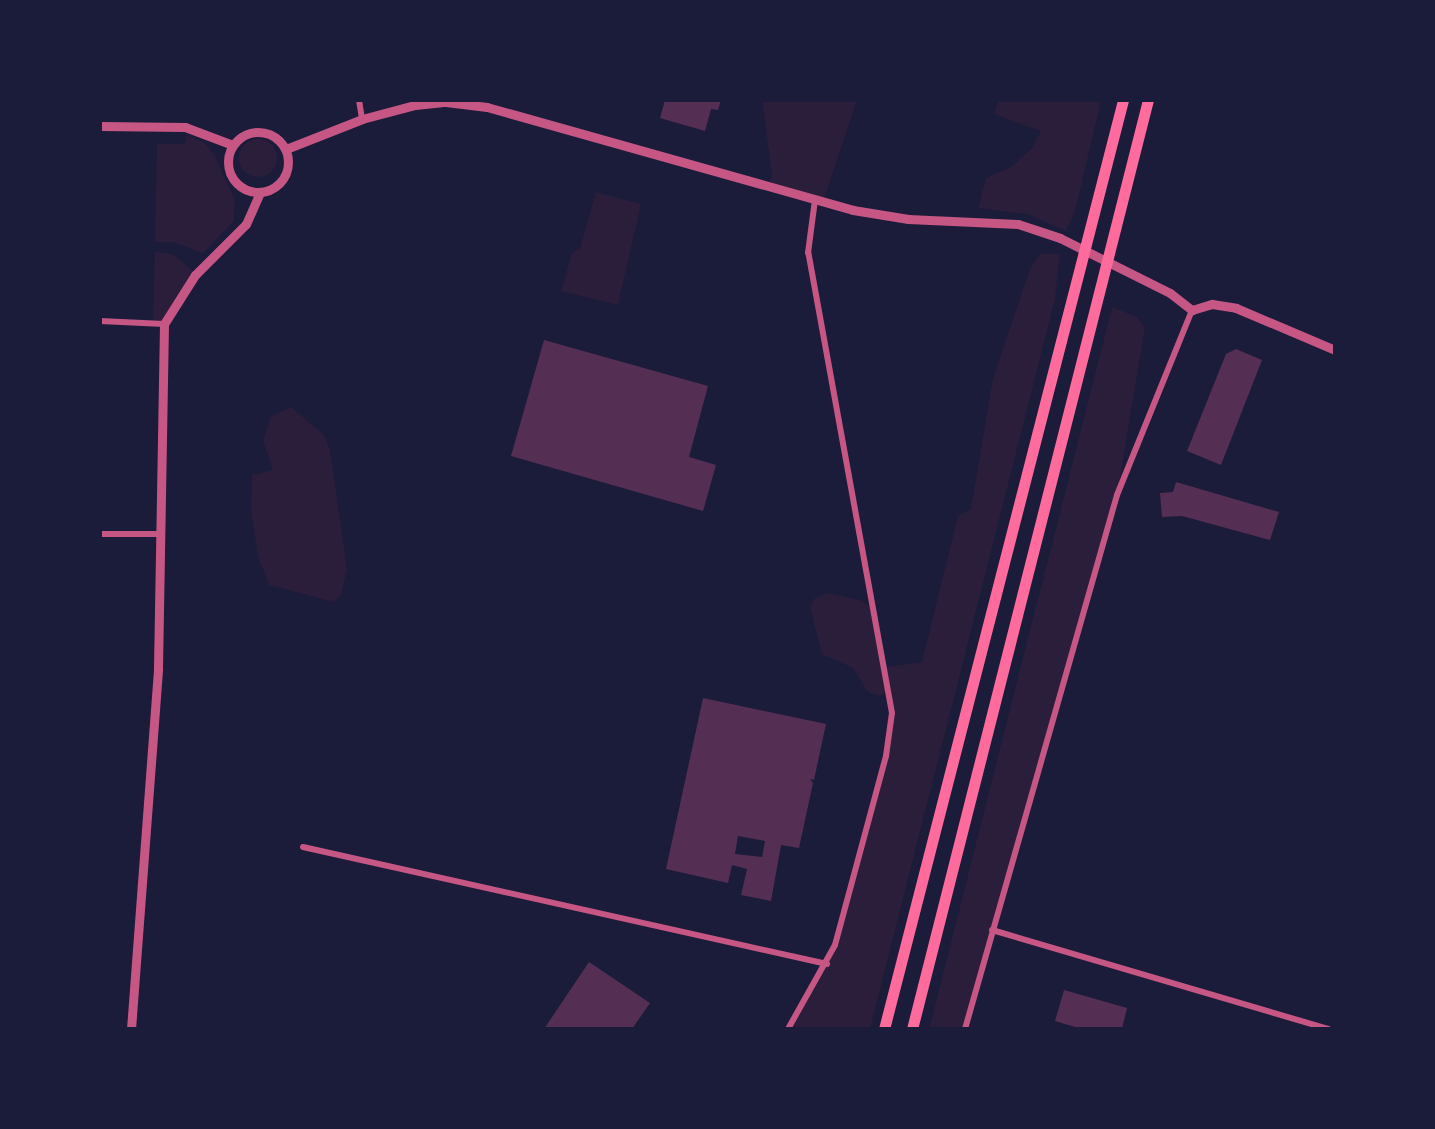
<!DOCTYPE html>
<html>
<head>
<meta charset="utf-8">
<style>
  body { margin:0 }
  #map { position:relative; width:1435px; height:1129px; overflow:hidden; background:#1b1b3a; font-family:"Crimson Pro",serif }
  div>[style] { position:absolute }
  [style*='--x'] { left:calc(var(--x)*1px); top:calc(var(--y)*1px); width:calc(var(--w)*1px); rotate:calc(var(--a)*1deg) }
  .green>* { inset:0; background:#2a1e3b }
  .round { border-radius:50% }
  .building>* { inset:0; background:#542f53 }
  .minor>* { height:6px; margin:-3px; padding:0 3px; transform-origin:3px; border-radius:3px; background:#c65784 }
  .tertiary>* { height:9px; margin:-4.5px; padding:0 4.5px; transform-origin:4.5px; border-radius:4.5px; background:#c65784 }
  .tertiary>.ring { margin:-4.5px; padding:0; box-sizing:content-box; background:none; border:9px solid #c65784; border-radius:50% }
  .trunk>* { height:11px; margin:-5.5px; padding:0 5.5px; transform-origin:5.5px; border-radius:5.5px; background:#ff6b9d }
  span { translate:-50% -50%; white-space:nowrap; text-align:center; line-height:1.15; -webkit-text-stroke:10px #1b1b3a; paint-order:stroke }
  .frame { position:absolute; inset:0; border:102px solid #1b1b3a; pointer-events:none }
</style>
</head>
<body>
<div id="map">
  <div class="green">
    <i style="clip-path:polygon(762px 100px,857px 100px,823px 202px,768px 187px,772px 175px)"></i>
    <i style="clip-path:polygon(999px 100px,1101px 100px,1076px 208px,1066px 231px,1027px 214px,978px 208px,986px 178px,1011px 167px,1032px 148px,1041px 131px,994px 114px)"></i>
    <i style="clip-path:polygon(186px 135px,204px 142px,214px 154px,235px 200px,234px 221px,203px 253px,172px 242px,155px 242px,157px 144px,185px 144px)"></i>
    <i class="round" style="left:239px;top:139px;width:38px;height:38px"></i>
    <i style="clip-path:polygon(596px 192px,641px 204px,618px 305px,561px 291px,572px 253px,580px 248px)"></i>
    <i style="clip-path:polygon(155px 252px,173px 254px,196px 274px,164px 324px,153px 322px)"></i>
    <i style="clip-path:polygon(1040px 254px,1060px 254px,1055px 299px,870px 1029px,788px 1029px,835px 945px,886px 756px,892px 714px,886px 693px,878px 696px,867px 691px,853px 668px,822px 654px,810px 608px,814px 599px,827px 593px,860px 600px,875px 610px,886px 667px,922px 662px,958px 516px,971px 509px,993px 378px,1030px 269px)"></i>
    <i style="clip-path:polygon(1112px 307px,1137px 317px,1145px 328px,1117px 495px,965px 1029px,929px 1029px)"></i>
    <i style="clip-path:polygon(291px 407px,324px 435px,330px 450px,347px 569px,341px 595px,334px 602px,269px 585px,258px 556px,251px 511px,252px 475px,273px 470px,263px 441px,271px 416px)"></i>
  </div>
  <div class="building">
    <i style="clip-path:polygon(665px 100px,721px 100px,718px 110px,711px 109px,705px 131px,660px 118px)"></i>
    <i style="clip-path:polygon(544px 340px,708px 386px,689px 457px,716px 465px,703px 511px,511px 456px)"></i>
    <i style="clip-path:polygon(1236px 349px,1262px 360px,1221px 465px,1187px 451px,1226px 354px)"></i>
    <i style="clip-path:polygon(1176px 482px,1279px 512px,1270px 540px,1182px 516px,1162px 517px,1160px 493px,1173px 492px)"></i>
    <i style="clip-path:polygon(evenodd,703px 698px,826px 724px,814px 780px,810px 779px,813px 783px,799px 848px,781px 845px,771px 901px,741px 895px,747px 869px,732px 865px,728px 883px,666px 869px,703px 698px,738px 836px,765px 841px,762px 857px,735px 854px,738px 836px)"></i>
    <i style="clip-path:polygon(589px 962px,650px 1003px,632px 1029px,544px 1029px)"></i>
    <i style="clip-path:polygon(1064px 990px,1127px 1008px,1122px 1029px,1082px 1029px,1055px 1021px)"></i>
  </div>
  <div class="minor">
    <i style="--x:359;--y:100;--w:19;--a:81"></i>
    <i style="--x:100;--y:321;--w:64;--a:2.7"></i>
    <i style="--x:100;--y:534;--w:60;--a:0"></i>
    <i style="--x:303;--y:847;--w:537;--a:12.59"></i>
    <i style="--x:992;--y:930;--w:351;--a:16.4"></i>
    <i style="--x:788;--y:1029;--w:96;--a:-60.8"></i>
    <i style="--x:835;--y:945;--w:196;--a:-74.9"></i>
    <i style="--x:886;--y:756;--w:43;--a:-82.1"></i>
    <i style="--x:892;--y:713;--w:468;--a:-100.3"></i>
    <i style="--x:808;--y:253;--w:53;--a:-82.5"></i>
    <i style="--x:965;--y:1029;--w:555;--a:-74.11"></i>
    <i style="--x:1117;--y:495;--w:200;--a:-67.9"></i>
  </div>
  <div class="tertiary">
    <i style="--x:100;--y:126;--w:85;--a:0.7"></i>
    <i style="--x:185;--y:127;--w:51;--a:20.6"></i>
    <i class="ring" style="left:228px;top:132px;width:51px;height:51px"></i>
    <i style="--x:286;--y:149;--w:82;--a:-21.5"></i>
    <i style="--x:362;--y:119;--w:55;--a:-14.8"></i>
    <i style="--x:415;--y:105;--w:31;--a:-6"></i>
    <i style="--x:446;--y:102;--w:41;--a:7"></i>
    <i style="--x:487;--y:107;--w:380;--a:15.7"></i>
    <i style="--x:853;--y:210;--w:56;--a:9.3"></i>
    <i style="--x:908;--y:219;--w:110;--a:2.6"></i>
    <i style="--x:1018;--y:224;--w:44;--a:18.4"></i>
    <i style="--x:1060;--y:238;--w:123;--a:26.6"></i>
    <i style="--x:1170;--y:293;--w:28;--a:38"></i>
    <i style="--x:1192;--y:310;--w:21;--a:-17"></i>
    <i style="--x:1212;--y:304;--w:24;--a:9"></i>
    <i style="--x:1236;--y:308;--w:108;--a:23"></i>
    <i style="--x:131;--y:1029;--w:362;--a:-85.7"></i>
    <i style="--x:158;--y:668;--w:344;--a:-89"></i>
    <i style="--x:164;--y:324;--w:58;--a:-57.7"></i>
    <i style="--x:195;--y:275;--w:72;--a:-45"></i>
    <i style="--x:246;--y:224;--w:35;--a:-66"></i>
  </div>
  <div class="trunk">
    <i style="--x:884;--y:1029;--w:959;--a:-75.57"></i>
    <i style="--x:912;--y:1029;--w:959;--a:-75.75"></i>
  </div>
  <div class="frame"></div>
</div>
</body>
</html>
